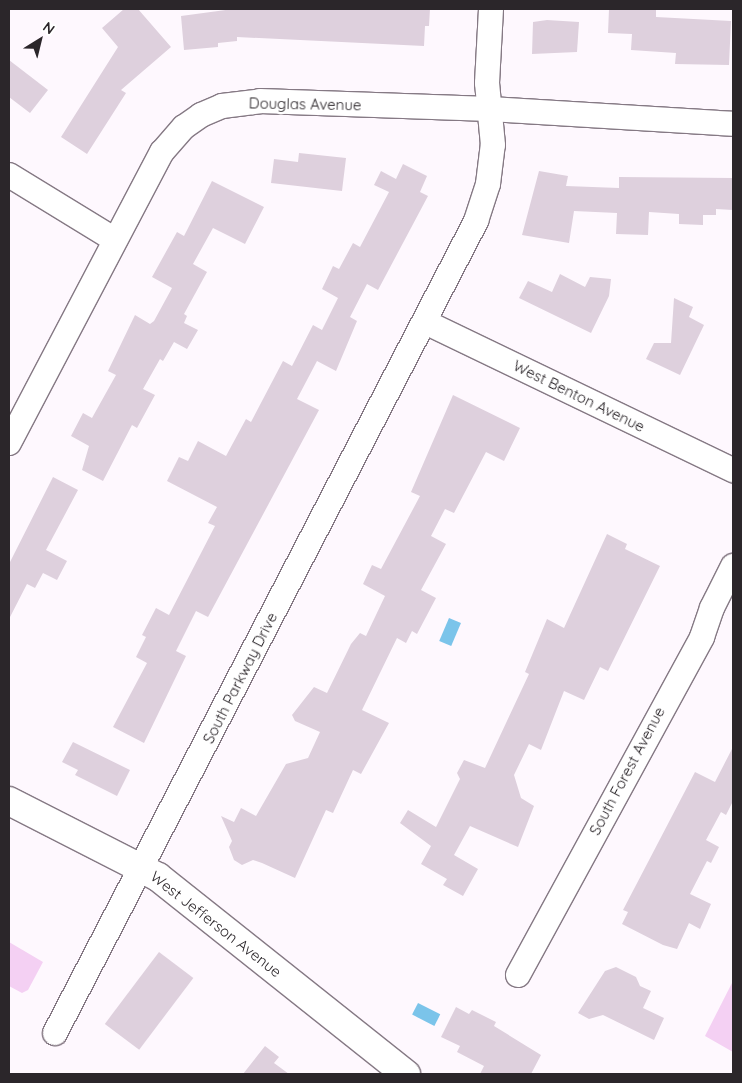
<!DOCTYPE html>
<html>
<head>
<meta charset="utf-8">
<style>
  body { margin:0 }
  #map { position:relative; width:742px; height:1083px; overflow:hidden; background:#fef8fe; font-family:Quicksand,sans-serif }
  div>[style] { position:absolute }
  [style*='--x'] { left:calc(var(--x)*1px); top:calc(var(--y)*1px); width:calc(var(--w)*1px); rotate:calc(var(--a)*1deg) }
  .green>* { inset:0; background:#f4d0f3 }
  .water>* { inset:0; background:#7bc4ea; transform-origin:0 0 }
  .building>* { inset:0; background:#ded0dd; transform-origin:0 0 }
  .roads { filter:drop-shadow(1px 0 #857984) drop-shadow(-1px 0 #857984) drop-shadow(0 1px #857984) drop-shadow(0 -1px #857984) }
  .street>* { height:24px; margin:-12px; padding:0 12px; transform-origin:12px; border-radius:12px; background:#fff }
  .secondary>* { height:28px; margin:-14px; padding:0 14px; transform-origin:14px; border-radius:14px; background:#fff }
  span { translate:-50% -50%; white-space:nowrap; text-align:center; line-height:1.15; -webkit-text-stroke:5px #fff; paint-order:stroke }
  .street-label { font-size:15px; color:#2b262a }
  .frame { position:absolute; inset:0; border:10px solid #2b262a; pointer-events:none }
  .north { position:absolute; left:15px; top:15px; width:50px; height:50px; -webkit-text-stroke:4px #fff; paint-order:stroke; rotate:36deg; font-size:14px; font-weight:700; line-height:20px; text-align:center; color:#2b262a }
  .north::after { content:''; display:block; margin:auto; width:18px; height:22px; background:#2b262a; clip-path:polygon(50% 0,100% 100%,50% 72%,0 100%) }
</style>
</head>
<body>
<div id="map">
  <div class="green">
    <i style="clip-path:polygon(9px 942px,43px 962px,28px 990px,22px 993px,9px 986px)"></i>
    <i style="clip-path:polygon(733px 981px,733px 1052px,705px 1036px)"></i>
  </div>
  <div class="water">
    <i style="left:449px;top:618px;width:13px;height:25px;rotate:23deg"></i>
    <i style="left:418px;top:1003px;width:25px;height:13px;rotate:27deg"></i>
  </div>
  <div class="building">
    <i style="clip-path:polygon(124px 9px,138px 9px,171px 47px,121px 90px,126px 93px,87px 154px,61px 137px,118px 47px,102px 28px)"></i>
    <i style="clip-path:polygon(233px 9px,430px 9px,429px 26px,425px 26px,424px 46px,237px 37px,237px 41px,218px 43px,218px 47px,184px 50px,181px 16px)"></i>
    <i style="clip-path:polygon(609px 9px,656px 9px,656px 17px,731px 21px,729px 65px,675px 64px,676px 53px,631px 50px,632px 34px,608px 33px)"></i>
    <i style="clip-path:polygon(547px 20px,579px 22px,577px 52px,532px 54px,533px 22px)"></i>
    <i style="clip-path:polygon(9px 60px,48px 90px,30px 113px,9px 97px)"></i>
    <i style="clip-path:polygon(299px 153px,346px 158px,342px 191px,271px 183px,274px 159px,298px 162px)"></i>
    <i style="clip-path:polygon(403px 164px,427px 176px,420px 192px,428px 196px,378px 290px,367px 284px,350px 317px,357px 321px,336px 371px,317px 361px,297px 399px,319px 410px,208px 617px,196px 611px,176px 651px,186px 656px,144px 743px,113px 727px,147px 663px,136px 657px,146px 637px,142px 635px,156px 608px,169px 615px,215px 526px,208px 523px,217px 507px,167px 481px,179px 457px,188px 461px,198px 441px,226px 456px,246px 419px,251px 422px,283px 361px,292px 366px,313px 325px,322px 330px,338px 298px,322px 289px,333px 266px,339px 269px,353px 243px,360px 247px,389px 192px,374px 185px,381px 171px,396px 179px)"></i>
    <i style="clip-path:polygon(539px 171px,568px 176px,566px 186px,619px 188px,619px 177px,733px 178px,733px 210px,716px 209px,716px 215px,703px 215px,703px 225px,679px 224px,679px 214px,649px 212px,648px 235px,616px 234px,617px 213px,574px 211px,569px 243px,522px 235px)"></i>
    <i style="clip-path:polygon(212px 181px,264px 207px,245px 244px,213px 228px,193px 264px,207px 272px,184px 314px,187px 316px,184px 323px,198px 330px,187px 349px,174px 342px,163px 361px,160px 359px,143px 389px,155px 395px,137px 428px,132px 425px,103px 481px,82px 470px,89px 446px,71px 436px,83px 413px,92px 418px,116px 375px,108px 371px,135px 315px,150px 324px,154px 321px,172px 288px,152px 277px,177px 232px,184px 236px)"></i>
    <i style="clip-path:polygon(560px 274px,585px 287px,590px 277px,611px 279px,609px 296px,591px 333px,519px 298px,528px 281px,552px 292px)"></i>
    <i style="clip-path:polygon(674px 298px,693px 307px,689px 317px,704px 325px,680px 375px,646px 359px,654px 343px,671px 343px)"></i>
    <i style="clip-path:polygon(453px 395px,520px 428px,504px 461px,486px 452px,454px 513px,445px 509px,431px 536px,446px 544px,421px 590px,436px 598px,417px 634px,412px 631px,406px 643px,397px 638px,362px 710px,389px 723px,361px 774px,353px 770px,333px 813px,326px 810px,295px 878px,262px 863px,253px 860px,242px 865px,234px 860px,229px 847px,232px 841px,221px 816px,234px 822px,241px 808px,256px 816px,286px 764px,308px 758px,320px 732px,295px 721px,292px 715px,314px 687px,327px 693px,351px 644px,360px 633px,366px 636px,385px 596px,363px 584px,372px 565px,381px 569px,420px 496px,411px 492px)"></i>
    <i style="clip-path:polygon(53px 477px,78px 490px,46px 550px,67px 561px,57px 580px,43px 573px,35px 588px,27px 584px,9px 619px,9px 564px)"></i>
    <i style="clip-path:polygon(607px 534px,627px 544px,625px 549px,660px 566px,608px 671px,600px 667px,584px 700px,564px 691px,541px 750px,529px 744px,514px 775px,521px 798px,534px 806px,518px 847px,470px 826px,454px 855px,478px 869px,463px 896px,443px 885px,447px 879px,421px 864px,431px 846px,400px 823px,408px 810px,436px 827px,460px 779px,457px 773px,464px 760px,485px 768px,529px 674px,525px 672px,547px 619px,564px 628px)"></i>
    <i style="clip-path:polygon(73px 742px,130px 770px,117px 796px,75px 775px,78px 770px,62px 762px)"></i>
    <i style="clip-path:polygon(733px 747px,733px 801px,726px 815px,721px 812px,706px 840px,719px 847px,711px 863px,707px 861px,690px 894px,711px 904px,700px 929px,689px 923px,677px 949px,663px 945px,622px 924px,628px 912px,623px 910px,695px 772px,715px 782px)"></i>
    <i style="left:159px;top:952px;width:43px;height:90px;rotate:37deg"></i>
    <i style="clip-path:polygon(616px 967px,636px 977px,640px 986px,651px 991px,643px 1008px,664px 1018px,654px 1040px,603px 1015px,589px 1019px,578px 1013px,605px 971px)"></i>
    <i style="clip-path:polygon(456px 1007px,469px 1014px,472px 1010px,496px 1022px,494px 1026px,541px 1055px,531px 1074px,480px 1074px,484px 1066px,457px 1052px,460px 1046px,441px 1037px)"></i>
    <i style="clip-path:polygon(265px 1046px,279px 1057px,274px 1063px,289px 1074px,243px 1074px)"></i>
  </div>
  <div class="roads">
    <div class="street">
      <i style="--x:9;--y:175;--w:124;--a:31.5"></i>
      <i style="--x:425;--y:322;--w:342;--a:25.7"></i>
      <i style="--x:9;--y:443;--w:329;--a:-62.3"></i>
      <i style="--x:162;--y:152;--w:33;--a:-49"></i>
      <i style="--x:184;--y:127;--w:21;--a:-35"></i>
      <i style="--x:201;--y:115;--w:23;--a:-23"></i>
      <i style="--x:222;--y:106;--w:38;--a:-7"></i>
      <i style="--x:260;--y:101;--w:230;--a:2"></i>
      <i style="--x:490;--y:109;--w:243;--a:3.5"></i>
      <i style="--x:518;--y:975;--w:385;--a:-61.4"></i>
      <i style="--x:702;--y:637;--w:31;--a:-71"></i>
      <i style="--x:712;--y:608;--w:47;--a:-63.4"></i>
      <i style="--x:55;--y:1033;--w:915;--a:-62.59"></i>
      <i style="--x:476;--y:221;--w:39;--a:-72"></i>
      <i style="--x:488;--y:184;--w:39;--a:-83"></i>
      <i style="--x:493;--y:145;--w:62;--a:-95.5"></i>
      <i style="--x:487;--y:83;--w:74;--a:-86.9"></i>
    </div>
    <div class="secondary">
      <i style="--x:9;--y:801;--w:167;--a:27"></i>
      <i style="--x:158;--y:877;--w:317;--a:38.5"></i>
    </div>
  </div>
  <div class="street-label">
    <span style="left:305px;top:104px;rotate:1deg">Douglas Avenue</span>
    <span style="left:579px;top:396px;rotate:26deg">West Benton Avenue</span>
    <span style="left:240px;top:678px;rotate:-63deg">South Parkway Drive</span>
    <span style="left:627px;top:771px;rotate:-62deg">South Forest Avenue</span>
    <span style="left:216px;top:924px;rotate:38deg">West Jefferson Avenue</span>
  </div>
  <div class="frame"></div>
  <div class="north">N</div>
</div>
</body>
</html>
